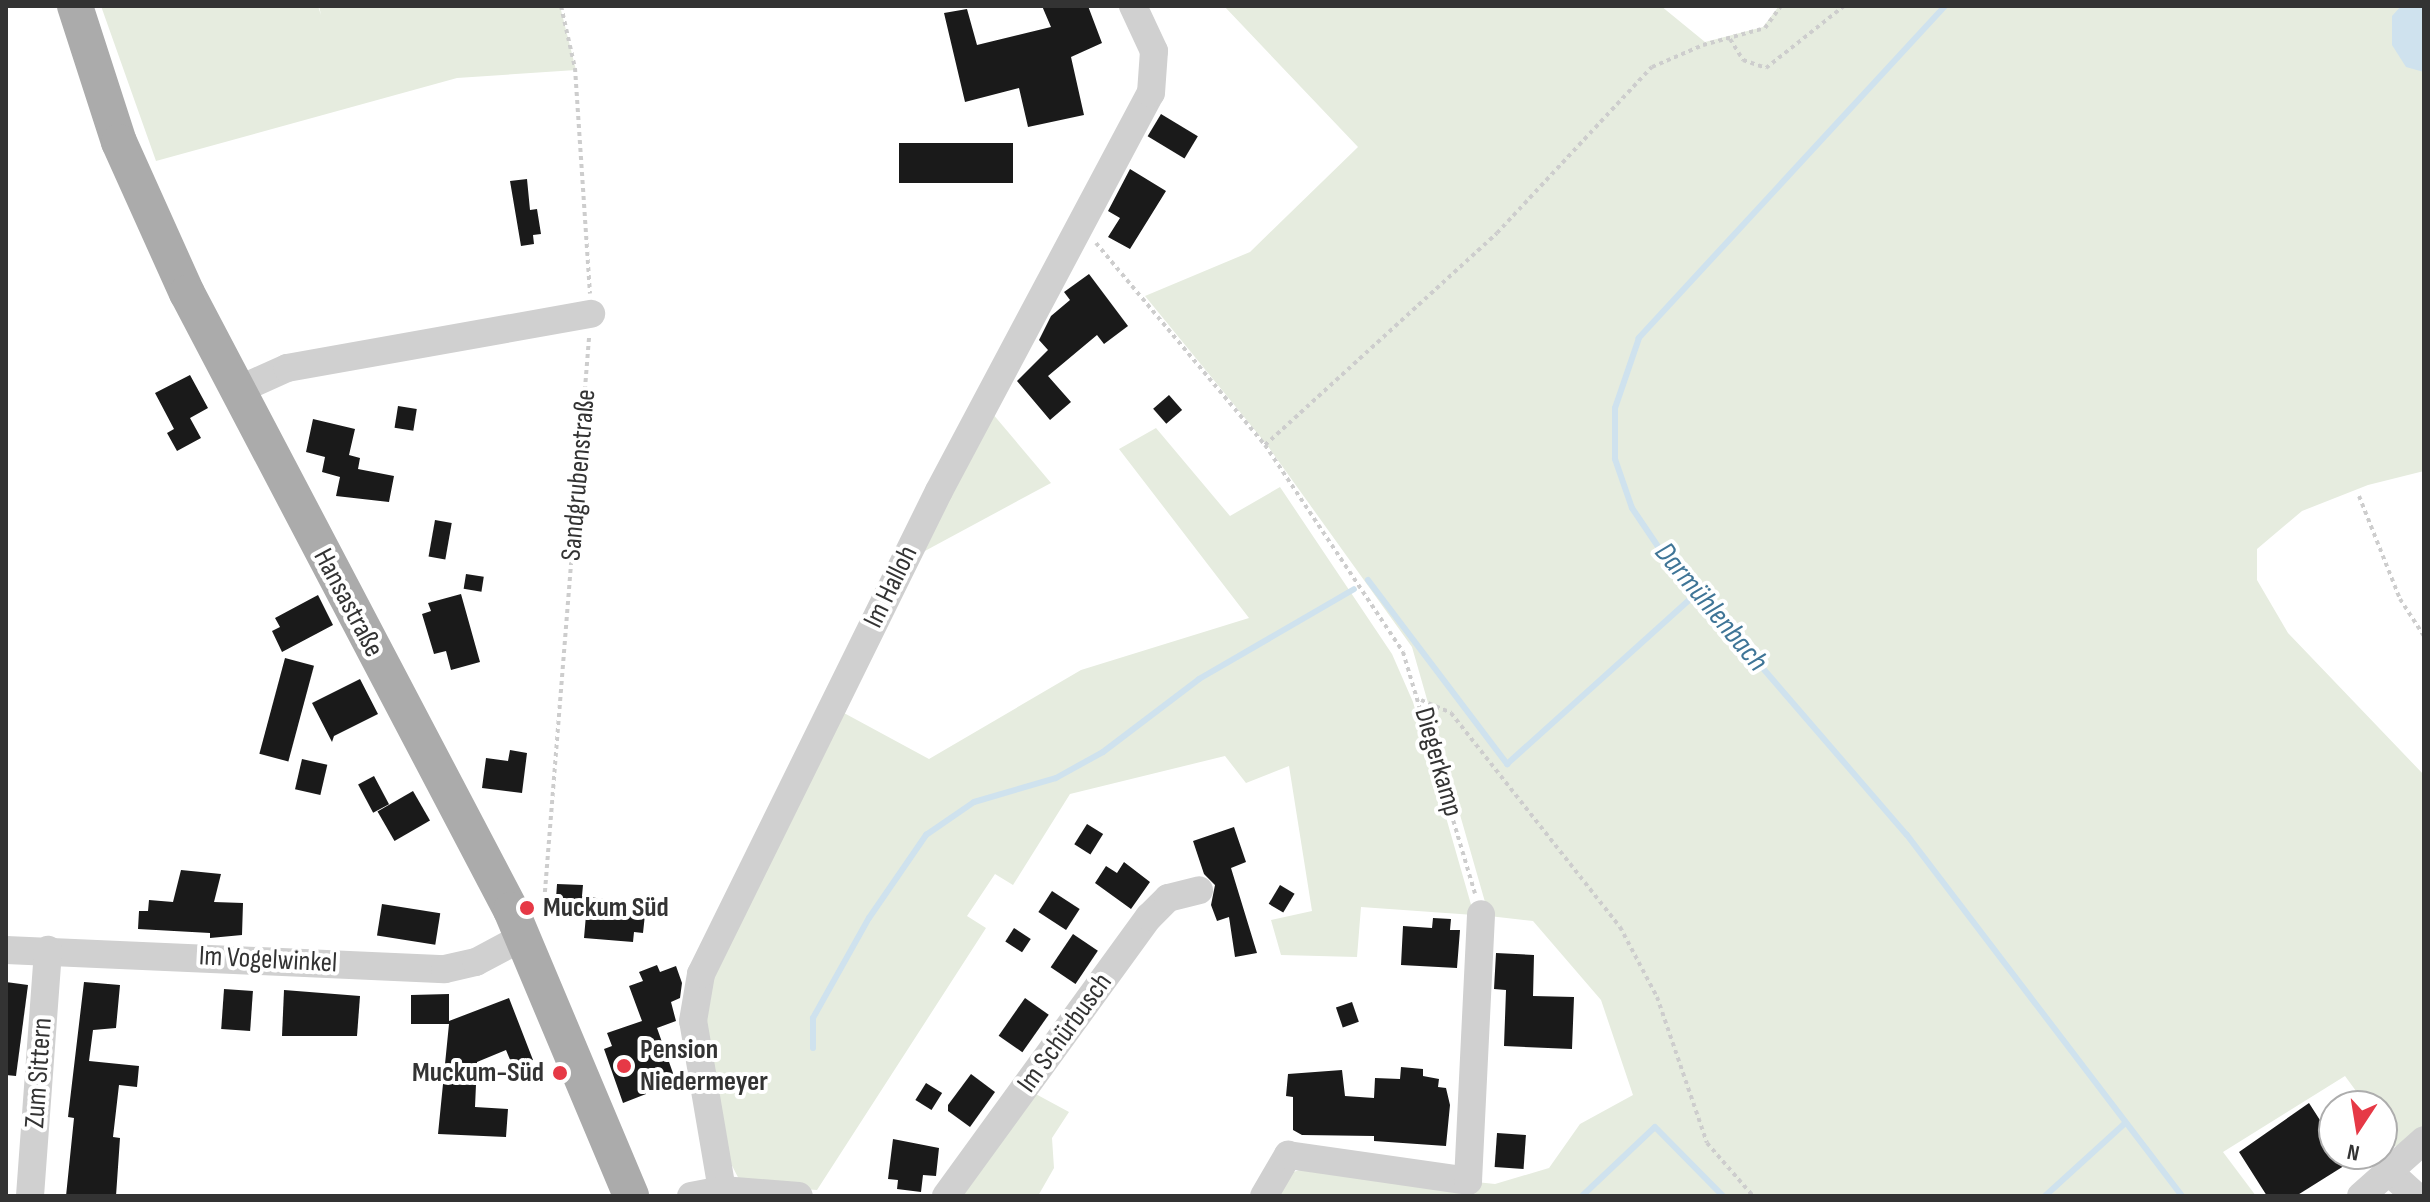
<!DOCTYPE html>
<html>
<head>
<meta charset="utf-8">
<style>
  body { margin:0 }
  #map { position:relative; width:2430px; height:1202px; overflow:hidden; background:#fff; font-family:"Sofia Sans Condensed",sans-serif }
  div>[style] { position:absolute }
  [style*='--x'] { left:calc(var(--x)*1px); top:calc(var(--y)*1px); width:calc(var(--w)*1px); rotate:calc(var(--a)*1deg) }
  .green>* { inset:0; background:#e6ecdf }
  .water>* { inset:0; background:#cfe2ee }
  .stream>* { height:6px; margin:-3px; padding:0 3px; transform-origin:3px; border-radius:3px; background:#cfe2ee }
  .building>* { inset:0; background:#1a1a1a; transform-origin:0 0 }
  .path>* { height:4px; margin-top:-2px; transform-origin:0; background:repeating-linear-gradient(90deg,#cdcdcd 0 4px,transparent 0 8px) }
  .minor>* { height:28px; margin:-14px; padding:0 14px; transform-origin:14px; border-radius:14px; background:#d0d0d0 }
  .major>* { height:36px; margin:-18px; padding:0 18px; transform-origin:18px; border-radius:18px; background:#ababab }
  .dots>* { width:22px; height:22px; translate:-50% -50%; box-sizing:border-box; border:4px solid #fff; border-radius:50% }
  span { translate:-50% -50%; white-space:nowrap; text-align:center; line-height:1.15; -webkit-text-stroke:8px #fff; paint-order:stroke }
  .street-label { font-size:28px; color:#333 }
  .poi-label { font-size:28px; color:#333; font-weight:700 }
  .left { translate:0 -50%; text-align:left }
  .right { translate:-100% -50%; text-align:right }
  .water-label { font-size:30px; color:#3f7597; font-style:italic }
  .frame { position:absolute; inset:0; border:8px solid #333; pointer-events:none }
  .north { position:absolute; left:2318px; top:1090px; width:80px; height:80px; box-sizing:border-box; background:#fff; border:2px solid #adadad; border-radius:50%; rotate:192deg; font-size:22px; font-weight:700; line-height:32px; text-align:center; color:#333 }
  .north::after { content:''; display:block; margin:auto; width:28px; height:36px; background:#e63946; clip-path:polygon(50% 0,100% 100%,50% 72%,0 100%) }
</style>
</head>
<body>
<div id="map">
  <div class="green">
    <i style="clip-path:polygon(101px 6px,318px 6px,321px 15px,319px 6px,560px 6px,576px 70px,457px 78px,156px 161px)"></i>
    <i style="clip-path:polygon(1224px 6px,1661px 6px,1705px 42px,1763px 27px,1779px 6px,2424px 6px,2424px 471px,2368px 485px,2302px 511px,2257px 549px,2257px 580px,2288px 633px,2424px 775px,2424px 1139px,2403px 1157px,2382px 1127px,2382px 1106px,2367px 1106px,2345px 1076px,2223px 1152px,2256px 1196px,1270px 1196px,1287px 1174px,1303px 1169px,1471px 1195px,1476px 1182px,1495px 1184px,1549px 1168px,1580px 1124px,1633px 1095px,1601px 1000px,1533px 921px,1489px 916px,1412px 647px,1267px 445px,1145px 296px,1250px 252px,1358px 147px)"></i>
    <i style="clip-path:polygon(992px 413px,1051px 483px,923px 552px)"></i>
    <i style="clip-path:polygon(1156px 428px,1230px 516px,1280px 487px,1392px 654px,1413px 702px,1474px 915px,1361px 907px,1357px 957px,1281px 955px,1271px 920px,1312px 911px,1289px 766px,1246px 783px,1225px 756px,1070px 794px,1013px 885px,995px 874px,967px 916px,986px 928px,817px 1190px,742px 1185px,727px 1156px,703px 1022px,715px 974px,844px 713px,929px 759px,1081px 670px,1249px 618px,1119px 449px)"></i>
    <i style="clip-path:polygon(1032px 1092px,1069px 1112px,1052px 1138px,1054px 1168px,1038px 1196px,961px 1196px)"></i>
  </div>
  <div class="water">
    <i style="clip-path:polygon(2401px 6px,2424px 6px,2424px 72px,2406px 67px,2392px 45px,2392px 16px)"></i>
  </div>
  <div class="stream">
    <i style="--x:1945;--y:6;--w:452;--a:132.7"></i>
    <i style="--x:1639;--y:338;--w:74;--a:108.9"></i>
    <i style="--x:1615;--y:408;--w:51;--a:90"></i>
    <i style="--x:1615;--y:459;--w:52;--a:70.9"></i>
    <i style="--x:1632;--y:508;--w:48;--a:56"></i>
    <i style="--x:1659;--y:548;--w:379;--a:49.2"></i>
    <i style="--x:1907;--y:835;--w:454;--a:52.7"></i>
    <i style="--x:1368;--y:580;--w:231;--a:52.9"></i>
    <i style="--x:1507;--y:764;--w:254;--a:-42"></i>
    <i style="--x:813;--y:1048;--w:30;--a:-90"></i>
    <i style="--x:813;--y:1018;--w:115;--a:-60.8"></i>
    <i style="--x:869;--y:918;--w:101;--a:-55.5"></i>
    <i style="--x:926;--y:835;--w:58;--a:-34.5"></i>
    <i style="--x:974;--y:802;--w:85;--a:-16.3"></i>
    <i style="--x:1056;--y:778;--w:54;--a:-29"></i>
    <i style="--x:1103;--y:752;--w:121;--a:-37.2"></i>
    <i style="--x:1199;--y:679;--w:179;--a:-30.1"></i>
    <i style="--x:1582;--y:1196;--w:100;--a:-43.4"></i>
    <i style="--x:1655;--y:1127;--w:97;--a:45.4"></i>
    <i style="--x:2045;--y:1196;--w:107;--a:-42.3"></i>
  </div>
  <div class="building">
    <i style="clip-path:polygon(1042px 6px,1088px 6px,1102px 43px,1071px 57px,1084px 115px,1028px 127px,1019px 88px,965px 102px,944px 13px,967px 9px,977px 45px,1051px 27px)"></i>
    <i style="left:1161px;top:114px;width:43px;height:26px;rotate:31deg"></i>
    <i style="left:1013px;top:143px;width:40px;height:114px;rotate:90deg"></i>
    <i style="clip-path:polygon(1130px 169px,1166px 191px,1130px 249px,1108px 237px,1120px 218px,1108px 211px)"></i>
    <i style="clip-path:polygon(527px 179px,530px 210px,537px 209px,541px 234px,533px 235px,534px 244px,521px 246px,510px 181px)"></i>
    <i style="clip-path:polygon(1089px 274px,1128px 326px,1104px 344px,1097px 335px,1048px 376px,1071px 402px,1050px 420px,1017px 381px,1048px 350px,1039px 340px,1051px 316px,1070px 300px,1064px 292px)"></i>
    <i style="clip-path:polygon(190px 375px,208px 408px,190px 418px,201px 438px,177px 451px,167px 433px,174px 429px,155px 393px)"></i>
    <i style="left:1169px;top:395px;width:20px;height:21px;rotate:49deg"></i>
    <i style="left:398px;top:406px;width:19px;height:22px;rotate:9deg"></i>
    <i style="clip-path:polygon(313px 419px,355px 429px,349px 455px,360px 458px,358px 469px,394px 476px,389px 502px,336px 496px,340px 477px,322px 472px,325px 457px,306px 452px)"></i>
    <i style="left:435px;top:520px;width:17px;height:37px;rotate:10deg"></i>
    <i style="left:466px;top:574px;width:18px;height:15px;rotate:9deg"></i>
    <i style="clip-path:polygon(461px 594px,480px 662px,451px 670px,446px 651px,434px 654px,422px 614px,431px 611px,428px 603px)"></i>
    <i style="clip-path:polygon(318px 595px,333px 625px,282px 652px,272px 631px,280px 627px,275px 618px)"></i>
    <i style="left:285px;top:658px;width:30px;height:99px;rotate:15deg"></i>
    <i style="clip-path:polygon(360px 679px,378px 714px,334px 736px,332px 742px,312px 703px)"></i>
    <i style="clip-path:polygon(510px 750px,527px 753px,522px 793px,482px 788px,486px 758px,508px 761px)"></i>
    <i style="left:302px;top:759px;width:26px;height:31px;rotate:13deg"></i>
    <i style="left:374px;top:776px;width:32px;height:18px;rotate:62deg"></i>
    <i style="left:413px;top:791px;width:34px;height:41px;rotate:60deg"></i>
    <i style="left:1087px;top:824px;width:19px;height:24px;rotate:32deg"></i>
    <i style="clip-path:polygon(1234px 827px,1246px 862px,1231px 868px,1257px 953px,1235px 957px,1229px 917px,1217px 921px,1211px 905px,1215px 885px,1204px 874px,1193px 841px)"></i>
    <i style="clip-path:polygon(1124px 862px,1150px 882px,1131px 909px,1095px 883px,1106px 866px,1117px 873px)"></i>
    <i style="clip-path:polygon(181px 870px,221px 874px,214px 902px,243px 903px,242px 935px,210px 938px,210px 933px,138px 929px,139px 911px,148px 911px,149px 900px,173px 902px)"></i>
    <i style="clip-path:polygon(557px 884px,583px 885px,582px 896px,646px 905px,643px 933px,634px 932px,633px 942px,584px 938px,586px 915px,555px 913px)"></i>
    <i style="left:1280px;top:885px;width:17px;height:22px;rotate:31deg"></i>
    <i style="left:1052px;top:891px;width:33px;height:25px;rotate:33deg"></i>
    <i style="left:382px;top:904px;width:59px;height:32px;rotate:9deg"></i>
    <i style="clip-path:polygon(1433px 918px,1451px 919px,1450px 930px,1460px 930px,1457px 968px,1401px 965px,1403px 926px,1432px 928px)"></i>
    <i style="left:1014px;top:928px;width:20px;height:16px;rotate:33deg"></i>
    <i style="left:1073px;top:934px;width:30px;height:40px;rotate:34deg"></i>
    <i style="clip-path:polygon(1496px 953px,1534px 955px,1533px 996px,1574px 997px,1572px 1049px,1504px 1046px,1506px 990px,1494px 989px)"></i>
    <i style="clip-path:polygon(657px 965px,660px 972px,676px 966px,682px 983px,680px 998px,671px 1002px,676px 1021px,657px 1028px,674px 1076px,643px 1087px,646px 1094px,623px 1103px,604px 1049px,612px 1046px,607px 1033px,642px 1021px,629px 986px,643px 981px,639px 972px)"></i>
    <i style="clip-path:polygon(6px 982px,28px 985px,16px 1076px,6px 1075px)"></i>
    <i style="clip-path:polygon(84px 982px,120px 985px,116px 1028px,93px 1030px,89px 1061px,139px 1066px,137px 1087px,119px 1085px,113px 1137px,120px 1138px,116px 1196px,66px 1196px,74px 1118px,68px 1117px)"></i>
    <i style="left:224px;top:989px;width:29px;height:40px;rotate:4deg"></i>
    <i style="clip-path:polygon(284px 990px,360px 996px,357px 1036px,282px 1036px)"></i>
    <i style="clip-path:polygon(449px 994px,449px 1021px,509px 998px,533px 1060px,513px 1067px,506px 1050px,477px 1062px,475px 1107px,508px 1109px,506px 1137px,438px 1134px,449px 1024px,411px 1024px,411px 995px)"></i>
    <i style="left:1025px;top:998px;width:29px;height:46px;rotate:35deg"></i>
    <i style="left:1352px;top:1002px;width:21px;height:17px;rotate:71deg"></i>
    <i style="clip-path:polygon(1401px 1067px,1423px 1069px,1423px 1076px,1439px 1079px,1438px 1087px,1446px 1088px,1450px 1105px,1446px 1146px,1374px 1141px,1374px 1136px,1302px 1135px,1293px 1130px,1293px 1097px,1286px 1096px,1288px 1074px,1342px 1070px,1345px 1096px,1374px 1098px,1375px 1078px,1400px 1079px)"></i>
    <i style="clip-path:polygon(971px 1074px,995px 1092px,970px 1127px,948px 1111px,948px 1105px)"></i>
    <i style="left:926px;top:1083px;width:19px;height:20px;rotate:32deg"></i>
    <i style="clip-path:polygon(2309px 1103px,2334px 1142px,2334px 1154px,2363px 1154px,2296px 1196px,2267px 1196px,2239px 1152px)"></i>
    <i style="left:1497px;top:1133px;width:29px;height:34px;rotate:4deg"></i>
    <i style="clip-path:polygon(893px 1139px,939px 1148px,936px 1176px,923px 1175px,921px 1192px,897px 1189px,898px 1180px,888px 1179px)"></i>
  </div>
  <div class="path">
    <i style="--x:561;--y:6;--w:64;--a:77.3"></i>
    <i style="--x:575;--y:68;--w:226;--a:86.2"></i>
    <i style="--x:1730;--y:39;--w:25;--a:58"></i>
    <i style="--x:1743;--y:60;--w:24;--a:19"></i>
    <i style="--x:1766;--y:68;--w:100;--a:-38.5"></i>
    <i style="--x:1096;--y:243;--w:263;--a:50.1"></i>
    <i style="--x:1265;--y:445;--w:249;--a:56.3"></i>
    <i style="--x:1403;--y:652;--w:252;--a:73.4"></i>
    <i style="--x:1265;--y:445;--w:314;--a:-42.4"></i>
    <i style="--x:1497;--y:233;--w:227;--a:-47"></i>
    <i style="--x:1652;--y:67;--w:56;--a:-23.3"></i>
    <i style="--x:1703;--y:45;--w:64;--a:-15.3"></i>
    <i style="--x:1765;--y:28;--w:27;--a:-54"></i>
    <i style="--x:2359;--y:496;--w:111;--a:68.3"></i>
    <i style="--x:2400;--y:599;--w:44;--a:57"></i>
    <i style="--x:1421;--y:700;--w:33;--a:23"></i>
    <i style="--x:1451;--y:713;--w:273;--a:51.7"></i>
    <i style="--x:1620;--y:927;--w:79;--a:62.1"></i>
    <i style="--x:1657;--y:997;--w:154;--a:71.1"></i>
    <i style="--x:1707;--y:1143;--w:70;--a:49"></i>
    <i style="--x:543;--y:916;--w:580;--a:-85.45"></i>
  </div>
  <div class="minor">
    <i style="--x:236;--y:391;--w:56;--a:-24.3"></i>
    <i style="--x:287;--y:368;--w:309;--a:-10.1"></i>
    <i style="--x:6;--y:950;--w:439;--a:2.5"></i>
    <i style="--x:445;--y:969;--w:32;--a:-13"></i>
    <i style="--x:476;--y:962;--w:53;--a:-28"></i>
    <i style="--x:2388;--y:1171;--w:38;--a:42"></i>
    <i style="--x:722;--y:1190;--w:171;--a:-99.7"></i>
    <i style="--x:693;--y:1021;--w:48;--a:-80.3"></i>
    <i style="--x:701;--y:974;--w:538;--a:-63.77"></i>
    <i style="--x:939;--y:491;--w:451;--a:-62"></i>
    <i style="--x:1151;--y:93;--w:42;--a:-85.9"></i>
    <i style="--x:1154;--y:51;--w:50;--a:-115"></i>
    <i style="--x:30;--y:1196;--w:247;--a:-85.8"></i>
    <i style="--x:691;--y:1196;--w:32;--a:-11"></i>
    <i style="--x:722;--y:1190;--w:77;--a:4.5"></i>
    <i style="--x:946;--y:1196;--w:345;--a:-54"></i>
    <i style="--x:1149;--y:917;--w:27;--a:-45"></i>
    <i style="--x:1168;--y:898;--w:32;--a:-14"></i>
    <i style="--x:1264;--y:1196;--w:48;--a:-59.7"></i>
    <i style="--x:1288;--y:1155;--w:182;--a:8.2"></i>
    <i style="--x:1468;--y:1181;--w:267;--a:-87.2"></i>
    <i style="--x:2361;--y:1196;--w:84;--a:-41.6"></i>
  </div>
  <div class="major">
    <i style="--x:75;--y:6;--w:143;--a:72.1"></i>
    <i style="--x:119;--y:142;--w:166;--a:65.8"></i>
    <i style="--x:187;--y:293;--w:697;--a:62.3"></i>
    <i style="--x:511;--y:910;--w:310;--a:67.2"></i>
  </div>
  <div class="dots">
    <i style="left:527px;top:908px;background:#e63946"></i>
    <i style="left:624px;top:1066px;background:#e63946"></i>
    <i style="left:560px;top:1073px;background:#e63946"></i>
  </div>
  <div class="street-label">
    <span style="left:579px;top:475px;rotate:-85deg">Sandgrubenstraße</span>
    <span style="left:891px;top:587px;rotate:-64deg">Im Halloh</span>
    <span style="left:348px;top:603px;rotate:62deg">Hansastraße</span>
    <span style="left:1438px;top:762px;rotate:74deg">Diegerkamp</span>
    <span style="left:268px;top:960px;rotate:3deg">Im Vogelwinkel</span>
    <span style="left:1065px;top:1033px;rotate:-54deg">Im Schürbusch</span>
    <span style="left:39px;top:1073px;rotate:-86deg">Zum Sittern</span>
  </div>
  <div class="poi-label">
    <span class="left" style="left:543px;top:908px">Muckum Süd</span>
    <span class="left" style="left:640px;top:1066px">Pension<br>Niedermeyer</span>
    <span class="right" style="left:544px;top:1073px">Muckum-Süd</span>
  </div>
  <div class="water-label">
    <span style="left:1711px;top:607px;rotate:50deg">Darmühlenbach</span>
  </div>
  <div class="frame"></div>
  <div class="north">N</div>
</div>
</body>
</html>
